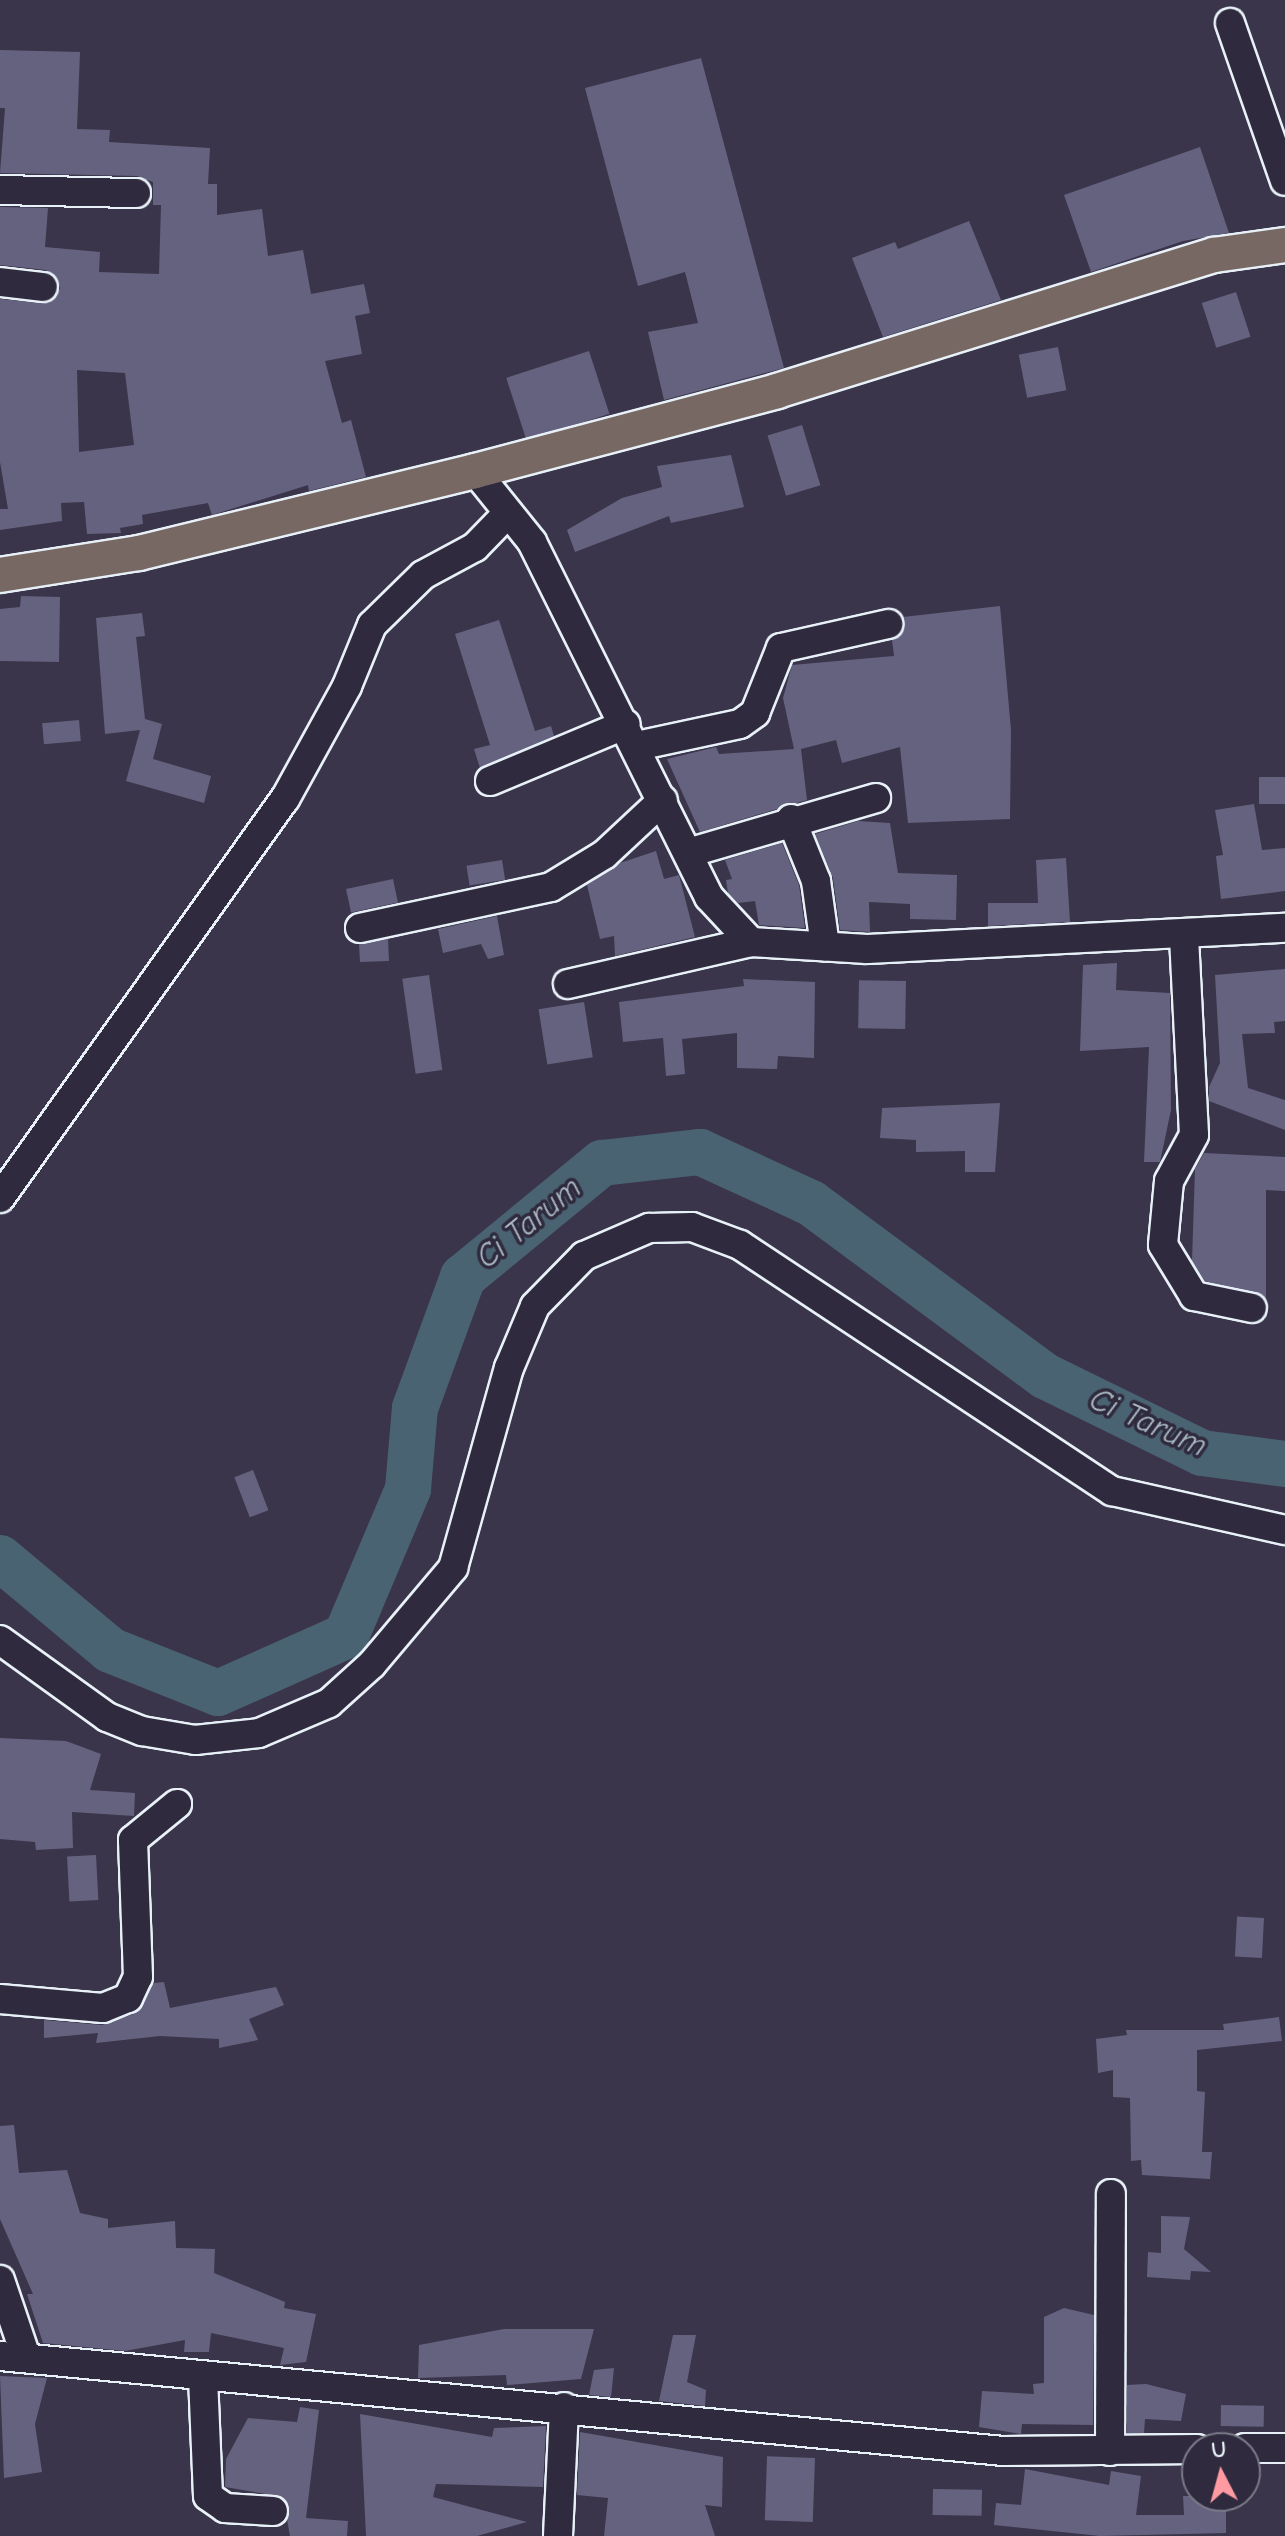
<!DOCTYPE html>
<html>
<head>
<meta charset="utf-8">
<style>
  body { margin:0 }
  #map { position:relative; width:1285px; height:2536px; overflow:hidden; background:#3a354a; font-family:"Comic Neue",sans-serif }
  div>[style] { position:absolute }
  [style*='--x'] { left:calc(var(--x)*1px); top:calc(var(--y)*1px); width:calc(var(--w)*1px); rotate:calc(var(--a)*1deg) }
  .river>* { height:46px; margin:-23px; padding:0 23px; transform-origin:23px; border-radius:23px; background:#4a6373 }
  .building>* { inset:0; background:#656280; transform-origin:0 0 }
  .roads { filter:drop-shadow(2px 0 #e8f1f8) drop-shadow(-2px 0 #e8f1f8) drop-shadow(0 2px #e8f1f8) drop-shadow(0 -2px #e8f1f8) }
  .minor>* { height:28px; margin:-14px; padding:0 14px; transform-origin:14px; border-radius:14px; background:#2f2a3d }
  .major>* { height:34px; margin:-17px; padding:0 17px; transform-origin:17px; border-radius:17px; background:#776864 }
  span { translate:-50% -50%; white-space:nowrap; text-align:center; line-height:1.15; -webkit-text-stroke:7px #2f2a3d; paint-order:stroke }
  .water-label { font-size:32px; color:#a9b8c3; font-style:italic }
  .north { position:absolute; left:1181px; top:2432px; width:80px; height:80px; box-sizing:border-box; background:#2f2a3d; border:2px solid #797a88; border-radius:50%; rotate:354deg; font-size:22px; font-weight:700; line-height:32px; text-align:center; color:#e8f1f8 }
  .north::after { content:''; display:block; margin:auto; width:28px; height:36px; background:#ff9aa2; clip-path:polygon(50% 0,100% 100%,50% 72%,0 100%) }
</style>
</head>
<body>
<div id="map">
  <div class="river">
    <i style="--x:0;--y:1558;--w:143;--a:39.9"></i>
    <i style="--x:110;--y:1650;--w:116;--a:21.7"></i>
    <i style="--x:218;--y:1693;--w:140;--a:-24"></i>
    <i style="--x:346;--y:1636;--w:160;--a:-67.1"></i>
    <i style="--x:408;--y:1489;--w:81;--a:-85.1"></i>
    <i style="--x:415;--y:1408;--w:140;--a:-69.9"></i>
    <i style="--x:463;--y:1277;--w:180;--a:-39.4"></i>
    <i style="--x:602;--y:1163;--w:99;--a:-6.4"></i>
    <i style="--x:700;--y:1152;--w:122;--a:24.7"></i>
    <i style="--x:811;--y:1203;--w:291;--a:36.5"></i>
    <i style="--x:1045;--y:1376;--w:175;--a:26.1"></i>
    <i style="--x:1202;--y:1453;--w:84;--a:7.5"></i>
  </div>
  <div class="building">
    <i style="clip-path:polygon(evenodd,0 50px,80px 52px,77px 129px,110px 130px,109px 142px,210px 148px,208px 184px,217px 184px,217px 215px,262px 209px,268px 256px,303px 250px,311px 294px,364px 284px,370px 313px,355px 316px,362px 354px,325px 361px,342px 423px,351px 420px,366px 477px,309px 491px,308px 485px,212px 515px,208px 503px,142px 515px,143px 524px,120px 528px,121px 533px,87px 534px,84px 502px,61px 503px,62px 521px,0 530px,0 509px,8px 509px,0 462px,0 299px,49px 303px,60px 288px,46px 270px,0 265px,0 207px,48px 208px,45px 247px,100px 252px,99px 272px,159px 274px,161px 205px,153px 205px,153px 182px,137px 176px,0 173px,5px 108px,0 108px,0 50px,77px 370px,125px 373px,134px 445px,79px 452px,77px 370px)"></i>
    <i style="clip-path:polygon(701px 58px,784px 368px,664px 400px,648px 332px,698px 323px,685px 272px,638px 286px,585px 88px)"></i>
    <i style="clip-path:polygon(1200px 147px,1229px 233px,1183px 241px,1091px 272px,1064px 195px)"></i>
    <i style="clip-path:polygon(969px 221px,1001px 300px,883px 337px,852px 258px,895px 242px,898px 249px)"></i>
    <i style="left:1236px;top:292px;width:47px;height:36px;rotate:72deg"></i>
    <i style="left:1058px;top:347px;width:44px;height:40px;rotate:79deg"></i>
    <i style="left:589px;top:351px;width:66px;height:87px;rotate:72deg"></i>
    <i style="left:802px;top:425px;width:63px;height:36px;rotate:73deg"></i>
    <i style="clip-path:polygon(731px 455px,744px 507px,671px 523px,669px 516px,575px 552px,567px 530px,622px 498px,662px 487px,657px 466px)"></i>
    <i style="clip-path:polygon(21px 596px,60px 597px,59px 662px,0 661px,0 609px,20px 607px)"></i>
    <i style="clip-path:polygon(1000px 606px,1011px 730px,1010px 819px,908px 823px,900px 747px,842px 763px,836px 740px,801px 749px,807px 800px,700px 832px,667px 759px,716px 747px,719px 754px,794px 749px,783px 698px,792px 665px,894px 656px,892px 640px,904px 630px,903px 617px)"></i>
    <i style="clip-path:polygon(142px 613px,145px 636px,136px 637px,145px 719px,162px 724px,153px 759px,211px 776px,204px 803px,126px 781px,140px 730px,105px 734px,96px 618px)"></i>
    <i style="clip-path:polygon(499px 620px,535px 731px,551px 726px,554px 736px,480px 768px,474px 749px,490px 745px,455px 634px)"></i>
    <i style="left:79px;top:720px;width:21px;height:37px;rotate:85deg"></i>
    <i style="left:1285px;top:777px;width:27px;height:26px;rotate:90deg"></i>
    <i style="clip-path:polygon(1254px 804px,1262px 850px,1285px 848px,1285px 891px,1221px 899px,1216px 856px,1223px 855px,1215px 810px)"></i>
    <i style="clip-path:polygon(858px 821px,890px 823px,898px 873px,957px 875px,956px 920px,910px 919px,910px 904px,869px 902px,870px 932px,840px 930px,833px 878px,815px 834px)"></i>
    <i style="clip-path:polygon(782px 843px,799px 885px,805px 928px,759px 925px,755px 901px,738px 903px,728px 893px,726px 880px,732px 879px,725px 860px)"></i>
    <i style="clip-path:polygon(656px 851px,664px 879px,679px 875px,695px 937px,615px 956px,614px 936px,600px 939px,587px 885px,620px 863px)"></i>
    <i style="clip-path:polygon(1066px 858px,1070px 922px,988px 926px,988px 903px,1038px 903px,1036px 860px)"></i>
    <i style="left:502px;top:860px;width:20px;height:36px;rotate:81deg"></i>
    <i style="left:393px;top:879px;width:24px;height:48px;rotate:78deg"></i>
    <i style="clip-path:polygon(497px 916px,504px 955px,488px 959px,481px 944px,443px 953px,438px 929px)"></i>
    <i style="clip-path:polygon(388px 939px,389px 961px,360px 962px,359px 944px)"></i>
    <i style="clip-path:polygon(1117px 963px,1116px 990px,1170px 993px,1171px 1110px,1160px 1162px,1144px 1162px,1149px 1047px,1080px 1051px,1083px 965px)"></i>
    <i style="clip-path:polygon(1285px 969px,1285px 1021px,1274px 1022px,1275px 1033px,1242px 1034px,1248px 1088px,1285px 1100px,1285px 1130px,1209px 1101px,1209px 1087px,1220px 1063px,1215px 975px)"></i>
    <i style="left:429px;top:975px;width:96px;height:27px;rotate:82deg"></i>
    <i style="clip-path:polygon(743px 979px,815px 982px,814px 1058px,778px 1056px,777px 1069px,737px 1068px,737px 1033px,682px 1039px,685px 1074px,666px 1076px,663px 1038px,623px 1042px,619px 1002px,744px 986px)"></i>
    <i style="left:906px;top:981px;width:48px;height:47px;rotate:91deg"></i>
    <i style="left:584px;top:1002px;width:56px;height:46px;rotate:81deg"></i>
    <i style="clip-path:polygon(1000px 1103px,995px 1172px,965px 1172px,965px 1151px,916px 1152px,916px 1140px,880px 1138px,882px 1108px)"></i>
    <i style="clip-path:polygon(1204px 1153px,1285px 1157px,1285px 1191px,1266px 1190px,1266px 1299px,1205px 1281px,1192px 1261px,1195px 1169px)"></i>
    <i style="left:253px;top:1470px;width:43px;height:20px;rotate:69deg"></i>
    <i style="clip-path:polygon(0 1738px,66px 1741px,101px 1754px,90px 1790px,135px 1793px,134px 1816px,72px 1812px,73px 1848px,36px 1850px,35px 1842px,0 1839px)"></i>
    <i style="left:96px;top:1855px;width:45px;height:29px;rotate:87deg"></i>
    <i style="left:1264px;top:1918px;width:40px;height:27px;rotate:93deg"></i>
    <i style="clip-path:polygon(164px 1982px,170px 2008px,276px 1987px,284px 2005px,249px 2019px,258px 2040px,219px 2048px,219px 2039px,160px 2036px,96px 2043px,98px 2033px,44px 2038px,44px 2020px,102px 2025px,134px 2014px,154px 1983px)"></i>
    <i style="clip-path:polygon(1279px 2017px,1282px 2041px,1197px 2050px,1197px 2091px,1205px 2092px,1202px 2152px,1212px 2152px,1210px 2179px,1142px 2175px,1141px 2160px,1131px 2161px,1130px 2098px,1113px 2097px,1113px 2070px,1098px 2073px,1096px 2039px,1127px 2035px,1126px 2030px,1224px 2030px,1223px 2024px)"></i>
    <i style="clip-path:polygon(14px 2125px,19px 2173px,67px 2170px,80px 2213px,108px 2219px,108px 2228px,175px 2221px,176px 2248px,215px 2249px,214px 2273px,285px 2302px,284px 2308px,316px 2314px,306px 2362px,280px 2365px,284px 2348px,211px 2333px,209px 2352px,184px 2352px,185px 2340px,125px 2351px,43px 2343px,27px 2294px,33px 2294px,0 2219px,0 2126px)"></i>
    <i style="clip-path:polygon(1161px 2216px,1190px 2217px,1184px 2249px,1211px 2272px,1191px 2271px,1190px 2280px,1147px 2277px,1148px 2252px,1161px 2253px)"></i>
    <i style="clip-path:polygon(1064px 2308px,1094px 2315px,1093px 2425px,1022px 2424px,1021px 2434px,979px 2427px,982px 2391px,1034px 2394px,1033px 2384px,1044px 2383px,1044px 2317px)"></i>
    <i style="clip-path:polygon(504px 2329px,594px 2329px,581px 2379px,507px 2385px,506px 2375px,418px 2378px,419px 2345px)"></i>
    <i style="clip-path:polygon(673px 2335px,696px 2335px,687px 2382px,706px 2390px,705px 2406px,659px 2401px)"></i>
    <i style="clip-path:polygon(614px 2368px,611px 2397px,589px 2395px,594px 2370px)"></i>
    <i style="clip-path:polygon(0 2376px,47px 2378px,35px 2424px,42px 2472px,4px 2478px)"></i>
    <i style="clip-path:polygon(1146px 2384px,1186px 2394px,1181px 2421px,1145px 2419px,1144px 2433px,1127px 2433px,1127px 2385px)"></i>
    <i style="left:1221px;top:2405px;width:43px;height:21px;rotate:1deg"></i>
    <i style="clip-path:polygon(300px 2407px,319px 2410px,306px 2518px,348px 2521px,347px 2536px,290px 2536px,283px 2497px,225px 2487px,226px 2459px,248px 2418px,297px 2422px)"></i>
    <i style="clip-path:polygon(360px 2414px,492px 2437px,494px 2428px,546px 2426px,543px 2487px,436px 2484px,433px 2497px,527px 2522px,477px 2536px,366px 2536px)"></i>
    <i style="clip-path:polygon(580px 2432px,723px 2457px,722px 2507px,705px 2505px,715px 2536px,604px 2536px,608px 2498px,577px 2495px)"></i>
    <i style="left:815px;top:2458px;width:64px;height:48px;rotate:92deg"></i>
    <i style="clip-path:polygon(1025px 2469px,1109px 2485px,1111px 2471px,1141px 2476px,1136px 2515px,1184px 2515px,1183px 2496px,1226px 2496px,1226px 2533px,1100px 2536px,994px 2525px,996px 2503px,1021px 2505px)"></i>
    <i style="left:933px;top:2489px;width:49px;height:26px;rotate:1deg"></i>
  </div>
  <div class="roads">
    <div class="minor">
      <i style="--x:1230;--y:23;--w:167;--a:70.8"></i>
      <i style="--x:0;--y:190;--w:136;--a:1.3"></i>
      <i style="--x:0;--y:282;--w:43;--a:6.6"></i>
      <i style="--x:475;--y:471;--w:91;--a:51.2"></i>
      <i style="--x:532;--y:542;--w:397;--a:63.5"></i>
      <i style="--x:709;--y:897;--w:62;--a:47"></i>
      <i style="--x:751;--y:942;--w:116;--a:3.5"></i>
      <i style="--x:867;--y:949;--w:419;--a:-2.9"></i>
      <i style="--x:637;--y:746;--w:105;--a:-12.1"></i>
      <i style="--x:740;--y:724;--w:19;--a:-36"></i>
      <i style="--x:755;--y:713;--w:70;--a:-68.2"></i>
      <i style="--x:781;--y:648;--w:110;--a:-12.6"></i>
      <i style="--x:490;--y:781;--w:147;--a:-22.7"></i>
      <i style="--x:791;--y:819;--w:67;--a:68"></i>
      <i style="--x:816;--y:881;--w:66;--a:82.1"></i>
      <i style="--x:688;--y:853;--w:196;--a:-16.3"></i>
      <i style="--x:360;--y:928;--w:195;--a:-12.1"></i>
      <i style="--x:551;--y:887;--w:63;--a:-31.4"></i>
      <i style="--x:605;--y:854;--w:79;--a:-43"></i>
      <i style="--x:1184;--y:937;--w:198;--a:87.1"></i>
      <i style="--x:1194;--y:1135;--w:52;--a:118.5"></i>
      <i style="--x:1169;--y:1181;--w:64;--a:95.4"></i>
      <i style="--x:1163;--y:1245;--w:60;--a:58.7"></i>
      <i style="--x:1194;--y:1296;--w:59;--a:11.7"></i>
      <i style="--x:568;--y:984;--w:188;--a:-12.9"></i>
      <i style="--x:0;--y:1198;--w:490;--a:-54.5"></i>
      <i style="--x:285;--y:799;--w:129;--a:-61.2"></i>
      <i style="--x:347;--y:686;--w:66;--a:-67.7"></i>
      <i style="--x:372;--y:625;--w:71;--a:-44.4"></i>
      <i style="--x:423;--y:575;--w:59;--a:-28.3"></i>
      <i style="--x:475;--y:547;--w:47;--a:-45.9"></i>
      <i style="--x:0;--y:1640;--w:132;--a:35.7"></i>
      <i style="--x:107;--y:1717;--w:38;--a:22"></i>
      <i style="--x:142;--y:1731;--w:54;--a:9.6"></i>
      <i style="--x:195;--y:1740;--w:64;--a:-6.2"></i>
      <i style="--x:259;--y:1733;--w:76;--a:-23.2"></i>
      <i style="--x:329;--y:1703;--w:58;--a:-42.2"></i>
      <i style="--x:372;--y:1664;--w:126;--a:-49.8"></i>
      <i style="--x:453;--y:1568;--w:208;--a:-74.4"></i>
      <i style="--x:509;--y:1368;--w:67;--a:-67.2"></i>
      <i style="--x:535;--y:1306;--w:70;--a:-45.6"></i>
      <i style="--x:584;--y:1256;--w:71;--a:-23.3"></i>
      <i style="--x:649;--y:1228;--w:43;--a:-1.3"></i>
      <i style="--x:692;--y:1227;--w:51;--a:20.6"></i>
      <i style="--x:740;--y:1245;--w:446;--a:33.5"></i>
      <i style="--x:1112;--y:1491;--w:177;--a:12.7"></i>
      <i style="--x:0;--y:1999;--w:103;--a:5"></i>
      <i style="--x:103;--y:2008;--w:27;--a:-22"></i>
      <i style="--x:128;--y:1998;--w:23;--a:-65"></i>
      <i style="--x:138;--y:1977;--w:137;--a:-92.1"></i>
      <i style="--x:133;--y:1840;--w:57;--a:-39.3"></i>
      <i style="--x:0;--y:2280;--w:81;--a:71.3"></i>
      <i style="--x:0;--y:2356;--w:1008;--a:5.41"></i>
      <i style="--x:1004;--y:2451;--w:193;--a:-0.6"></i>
      <i style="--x:203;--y:2377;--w:119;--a:87.6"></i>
      <i style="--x:208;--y:2496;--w:21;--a:35"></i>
      <i style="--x:225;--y:2508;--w:48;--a:3.6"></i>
      <i style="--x:1245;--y:2448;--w:40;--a:0"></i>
      <i style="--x:1110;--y:2451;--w:257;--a:-89.8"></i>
      <i style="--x:558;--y:2536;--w:129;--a:-87.3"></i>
    </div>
    <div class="major">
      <i style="--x:0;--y:575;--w:141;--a:-9"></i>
      <i style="--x:139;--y:553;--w:346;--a:-13.7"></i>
      <i style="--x:475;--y:471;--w:312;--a:-14.8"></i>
      <i style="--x:777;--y:391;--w:458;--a:-17.3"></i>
      <i style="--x:1214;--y:255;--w:72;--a:-8"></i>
    </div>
  </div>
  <div class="water-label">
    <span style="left:529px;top:1223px;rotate:-39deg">Ci Tarum</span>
    <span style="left:1148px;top:1423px;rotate:24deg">Ci Tarum</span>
  </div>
  <div class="north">U</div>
</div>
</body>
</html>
